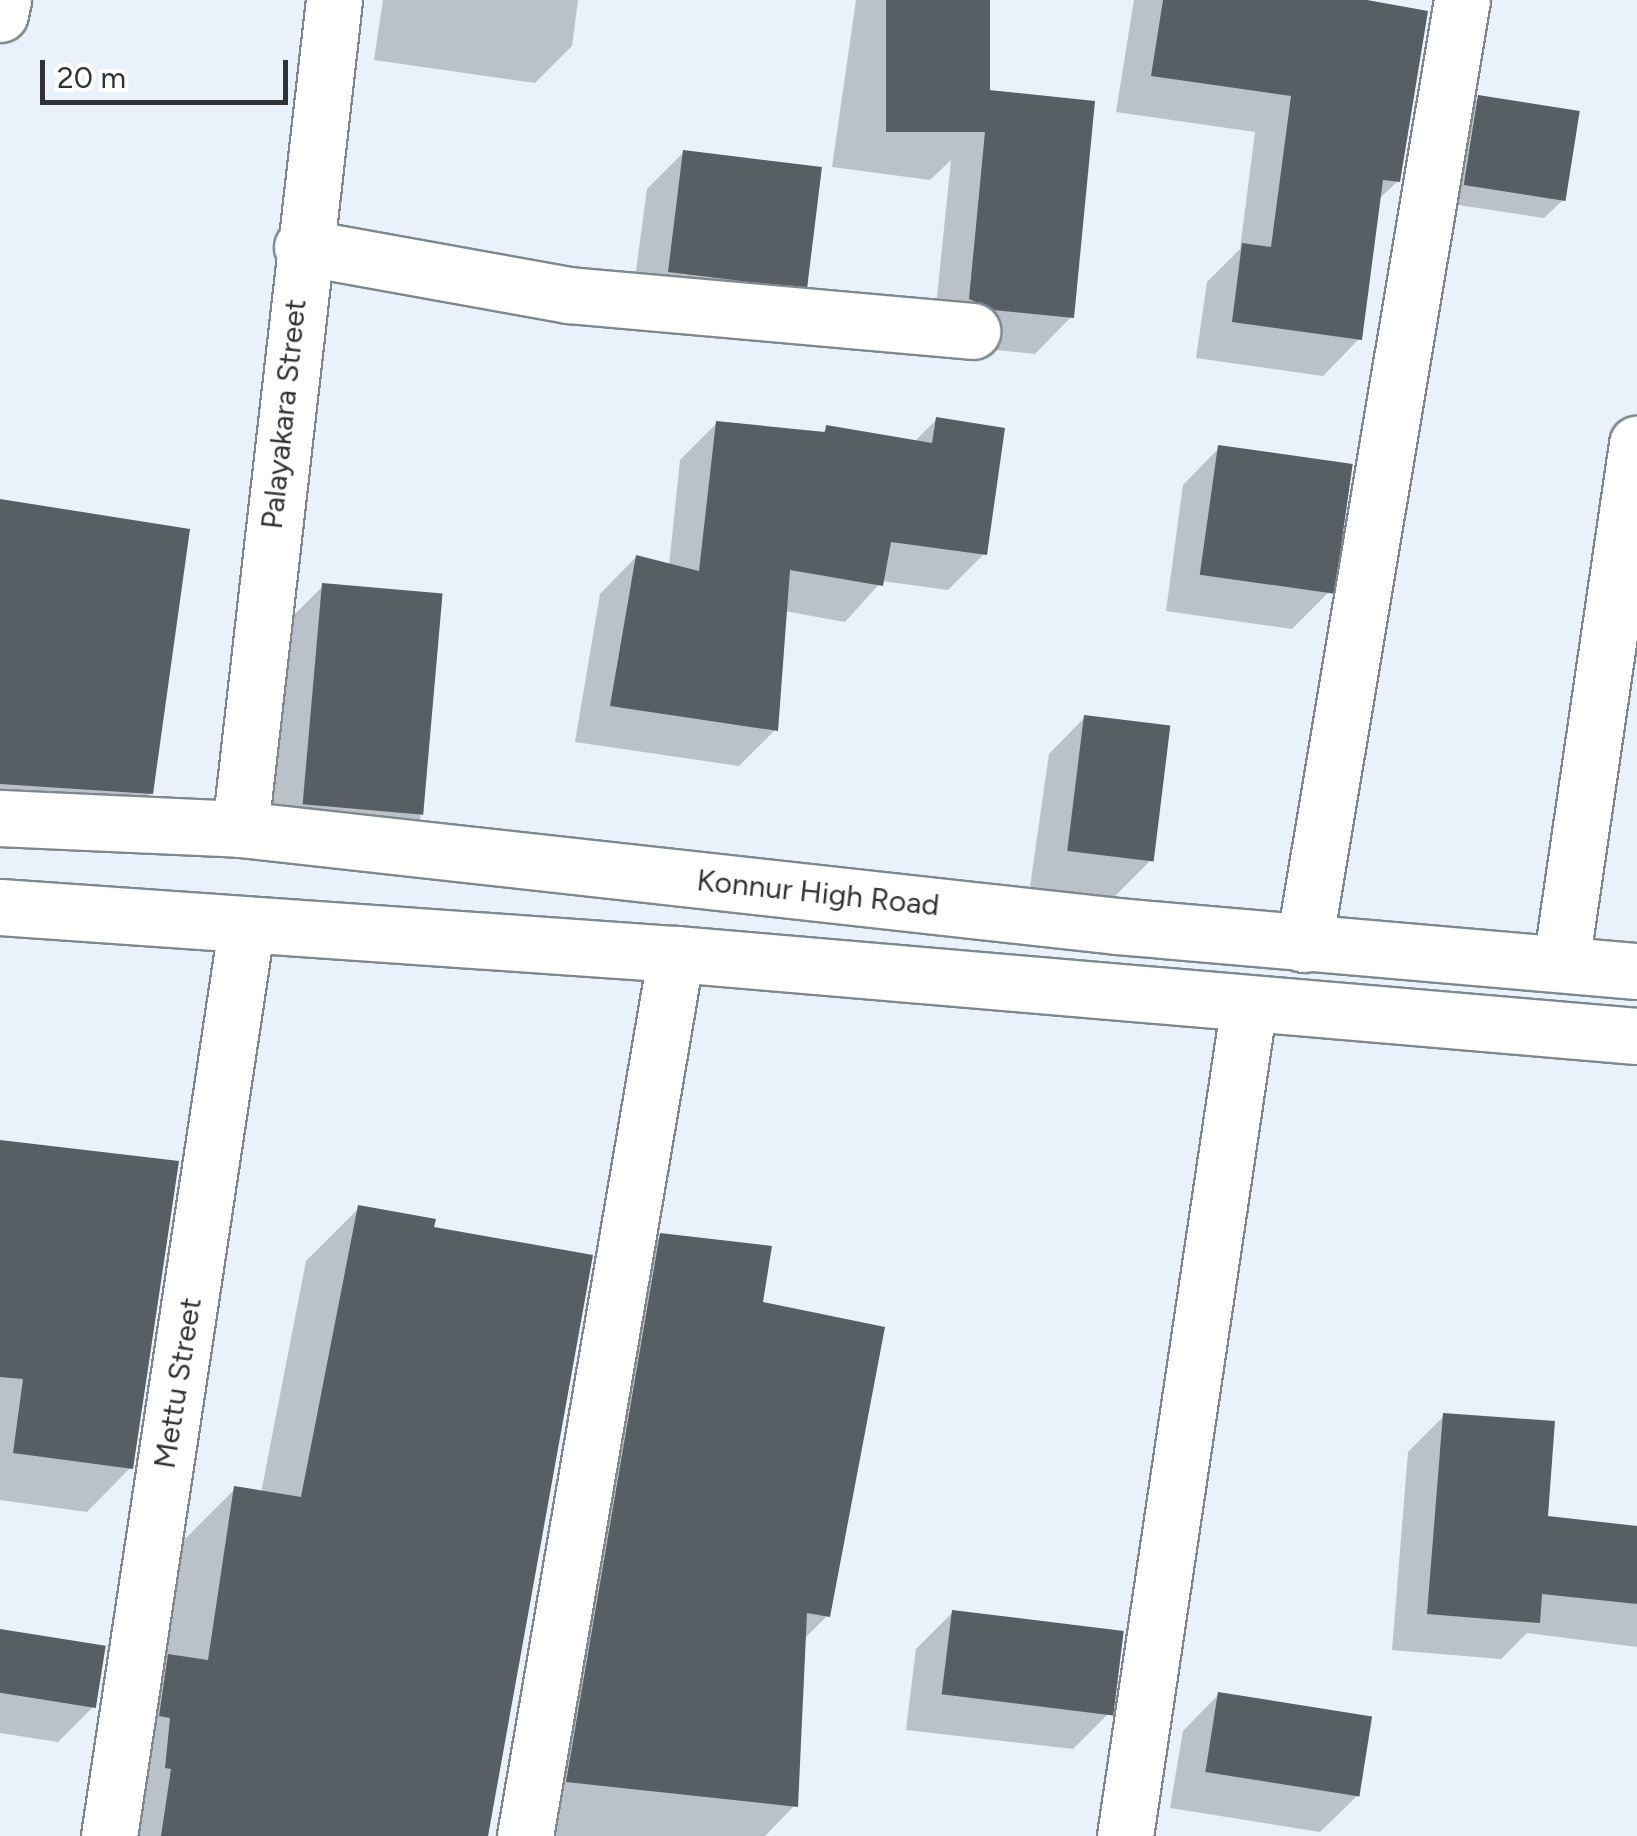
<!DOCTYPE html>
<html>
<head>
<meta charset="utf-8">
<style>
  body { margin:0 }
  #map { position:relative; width:1637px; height:1836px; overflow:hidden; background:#e9f2fa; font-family:Figtree,sans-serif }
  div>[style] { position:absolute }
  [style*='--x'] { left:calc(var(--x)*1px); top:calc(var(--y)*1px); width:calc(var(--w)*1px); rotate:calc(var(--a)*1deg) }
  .shadow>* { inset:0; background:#0003 }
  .building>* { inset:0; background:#575f65; transform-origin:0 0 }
  .roads { filter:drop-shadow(2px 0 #7f888f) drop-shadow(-2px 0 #7f888f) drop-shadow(0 2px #7f888f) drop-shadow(0 -2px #7f888f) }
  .minor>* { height:55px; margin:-27.5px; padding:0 27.5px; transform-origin:27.5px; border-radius:27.5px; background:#fff }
  .primary>* { height:55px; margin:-27.5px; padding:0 27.5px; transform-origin:27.5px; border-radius:27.5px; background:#fff }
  span { translate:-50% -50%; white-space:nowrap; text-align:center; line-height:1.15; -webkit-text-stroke:10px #fefefe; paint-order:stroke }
  .street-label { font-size:30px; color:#313437 }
  .scale { position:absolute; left:40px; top:60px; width:248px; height:45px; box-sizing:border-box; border:5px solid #313437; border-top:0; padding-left:12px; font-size:30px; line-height:35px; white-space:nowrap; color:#313437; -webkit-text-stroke:8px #fefefe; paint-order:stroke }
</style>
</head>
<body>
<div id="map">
  <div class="shadow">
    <i style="clip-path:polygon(383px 0,578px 0,572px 46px,535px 83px,374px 60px)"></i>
    <i style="clip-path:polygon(856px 0,987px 0,971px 111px,990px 93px,1071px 317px,1035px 354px,956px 346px,933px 336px,951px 160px,930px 180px,832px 167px)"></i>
    <i style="clip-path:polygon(1134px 0,1353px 0,1398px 181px,1378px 200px,1359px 339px,1323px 376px,1196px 358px,1207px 282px,1240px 249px,1255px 132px,1116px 112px)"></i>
    <i style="clip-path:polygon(1479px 97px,1563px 200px,1544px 218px,1445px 203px,1460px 116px)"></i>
    <i style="clip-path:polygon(683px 153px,804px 284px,767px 320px,631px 308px,647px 189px)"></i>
    <i style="clip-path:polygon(937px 419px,984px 554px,948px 590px,882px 581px,845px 622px,784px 611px,775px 730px,739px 766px,575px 742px,600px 594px,636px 557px,669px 566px,680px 460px,717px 423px,821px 434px,827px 428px,914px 442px)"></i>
    <i style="clip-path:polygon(1219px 448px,1329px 592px,1292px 629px,1166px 611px,1183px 485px)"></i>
    <i style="clip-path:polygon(0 501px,150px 793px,107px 836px,0 830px)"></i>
    <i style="clip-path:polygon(323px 586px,421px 817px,384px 853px,267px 840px,286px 623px)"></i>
    <i style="clip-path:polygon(1085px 717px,1149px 862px,1112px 899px,1030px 887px,1049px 754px)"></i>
    <i style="clip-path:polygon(0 1143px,130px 1468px,87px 1512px,0 1500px)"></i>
    <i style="clip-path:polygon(359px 1208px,432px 1229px,590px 1257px,488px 1836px,112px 1836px,116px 1710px,164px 1662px,182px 1542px,235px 1489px,261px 1493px,306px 1261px)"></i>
    <i style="clip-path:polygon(661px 1235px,760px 1304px,828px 1615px,803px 1640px,795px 1805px,765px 1836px,549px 1836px,610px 1287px)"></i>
    <i style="clip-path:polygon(1444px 1416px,1545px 1518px,1637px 1529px,1637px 1647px,1527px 1633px,1501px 1659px,1392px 1650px,1408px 1452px)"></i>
    <i style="clip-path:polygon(953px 1612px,1109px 1713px,1073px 1749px,906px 1730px,916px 1649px)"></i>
    <i style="clip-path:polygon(0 1632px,95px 1705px,58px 1742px,0 1733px)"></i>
    <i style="clip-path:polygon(1219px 1694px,1357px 1796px,1320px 1832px,1170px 1808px,1183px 1731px)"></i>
  </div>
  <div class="building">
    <i style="left:886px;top:0;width:104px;height:132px"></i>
    <i style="clip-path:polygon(1163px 0,1367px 0,1428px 11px,1400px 182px,1383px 180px,1362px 340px,1232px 322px,1242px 243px,1271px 247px,1291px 96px,1151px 76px)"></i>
    <i style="clip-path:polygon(989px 90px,1095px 101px,1074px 318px,994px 310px,969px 299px)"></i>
    <i style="left:1478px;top:95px;width:103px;height:91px;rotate:9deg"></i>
    <i style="left:683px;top:150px;width:140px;height:123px;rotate:7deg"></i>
    <i style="clip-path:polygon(936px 417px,1005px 428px,987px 555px,891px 542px,883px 586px,790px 570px,778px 731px,610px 706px,636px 555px,699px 571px,716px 421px,825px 432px,826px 425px,932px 443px)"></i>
    <i style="left:1218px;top:445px;width:136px;height:131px;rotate:8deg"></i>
    <i style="clip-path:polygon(0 499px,190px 529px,153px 794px,0 784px)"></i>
    <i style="left:322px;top:583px;width:121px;height:222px;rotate:5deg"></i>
    <i style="left:1084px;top:715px;width:87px;height:137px;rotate:7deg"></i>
    <i style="clip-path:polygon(0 1140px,179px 1161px,133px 1469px,13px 1453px,23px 1379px,0 1377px)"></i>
    <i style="clip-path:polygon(358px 1205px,436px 1219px,434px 1227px,593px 1255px,488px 1836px,161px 1836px,171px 1769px,165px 1768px,170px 1718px,159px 1716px,168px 1654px,208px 1660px,234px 1486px,301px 1497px)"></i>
    <i style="clip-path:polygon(660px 1233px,772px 1246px,763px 1302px,885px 1327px,830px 1617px,807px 1613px,798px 1807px,566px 1782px)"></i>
    <i style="clip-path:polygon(1443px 1413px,1555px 1421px,1548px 1516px,1637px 1526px,1637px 1604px,1542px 1594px,1540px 1623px,1427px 1614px)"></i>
    <i style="left:952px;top:1610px;width:173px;height:85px;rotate:7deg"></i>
    <i style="left:0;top:1629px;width:107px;height:63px;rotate:9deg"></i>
    <i style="left:1218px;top:1692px;width:156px;height:81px;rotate:9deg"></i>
  </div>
  <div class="roads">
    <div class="minor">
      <i style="--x:0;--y:14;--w:14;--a:-78"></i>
      <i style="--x:302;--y:247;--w:271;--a:10.2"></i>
      <i style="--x:569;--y:295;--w:405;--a:5.1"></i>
      <i style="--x:240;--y:829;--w:834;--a:-83.53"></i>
      <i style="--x:1304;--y:944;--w:957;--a:-80.5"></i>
      <i style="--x:1561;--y:963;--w:525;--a:-81.67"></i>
      <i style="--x:109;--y:1836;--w:917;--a:-81.41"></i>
      <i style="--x:525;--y:1836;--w:895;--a:-80.29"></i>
      <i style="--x:1125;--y:1836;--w:842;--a:-81.53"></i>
    </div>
    <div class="primary">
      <i style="--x:0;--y:818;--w:240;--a:2.6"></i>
      <i style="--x:240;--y:829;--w:882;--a:6.31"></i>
      <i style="--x:1117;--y:926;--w:522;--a:4.95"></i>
      <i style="--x:0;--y:907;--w:678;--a:3.98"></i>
      <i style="--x:676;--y:954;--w:964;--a:4.88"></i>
    </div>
  </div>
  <div class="street-label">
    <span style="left:284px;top:414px;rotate:-84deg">Palayakara Street</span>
    <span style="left:818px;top:893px;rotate:6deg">Konnur High Road</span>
    <span style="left:178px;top:1383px;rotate:-81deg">Mettu Street</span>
  </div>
  <div class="scale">20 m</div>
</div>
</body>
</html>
